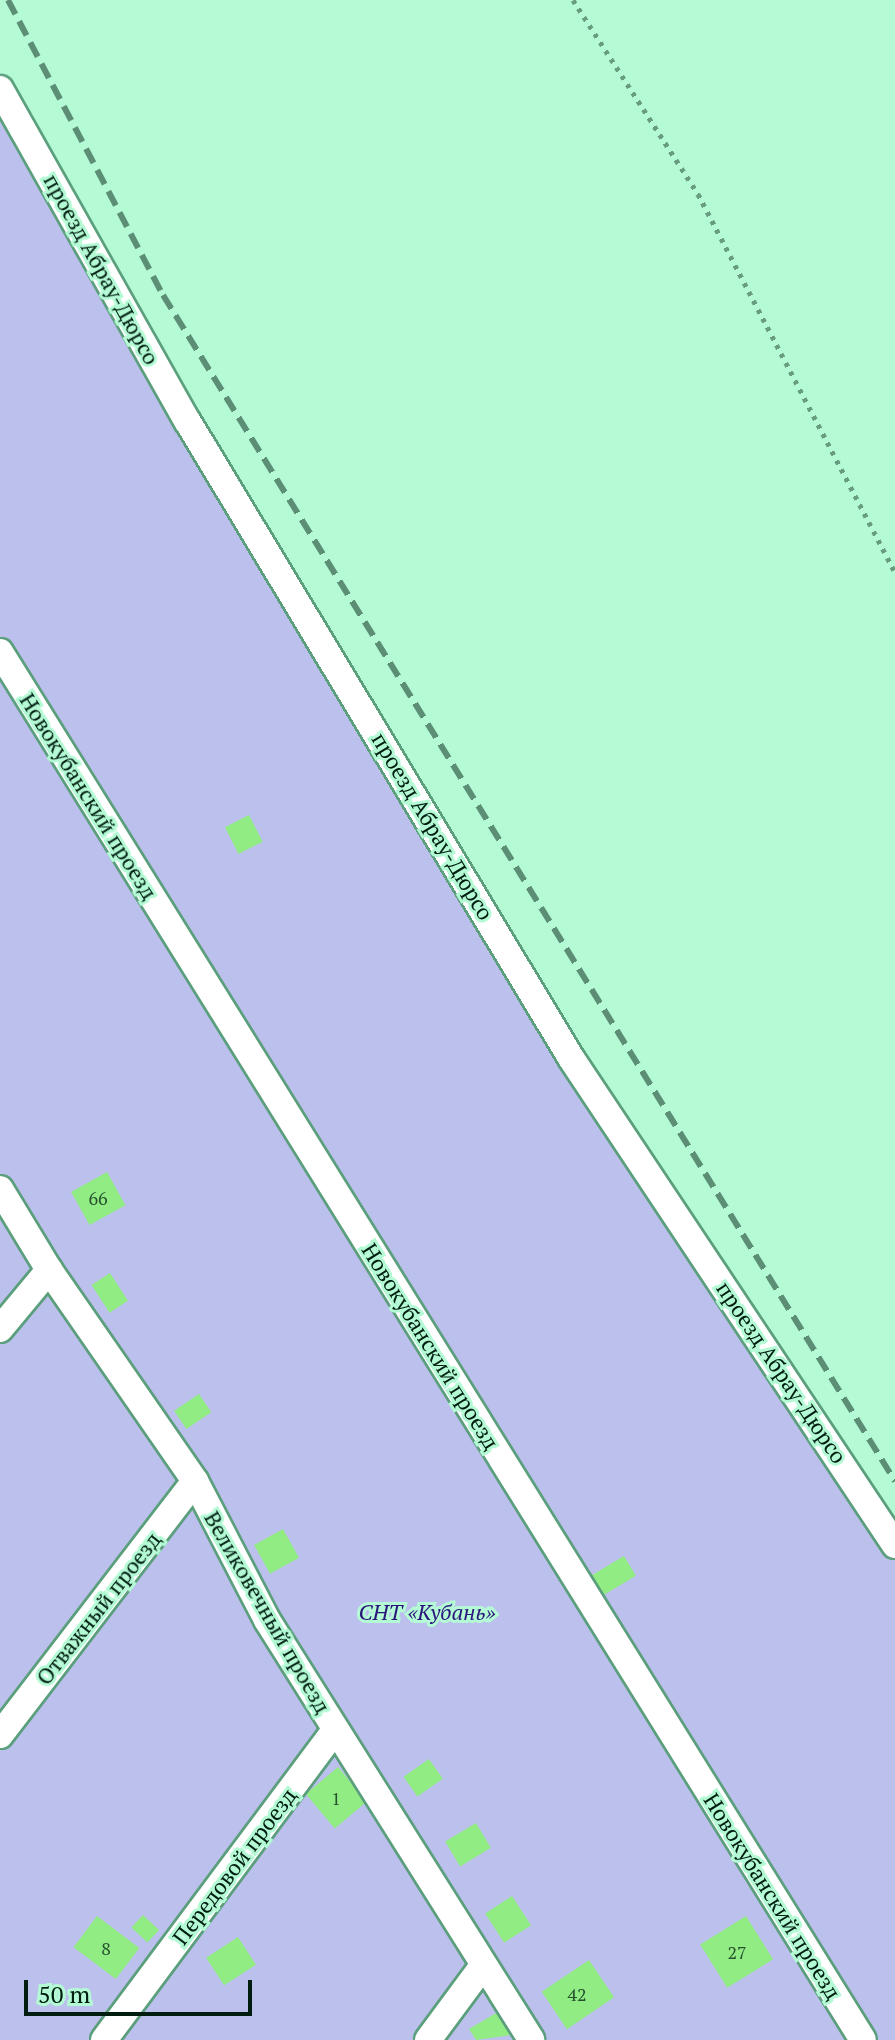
<!DOCTYPE html>
<html>
<head>
<meta charset="utf-8">
<style>
  body { margin:0 }
  #map { position:relative; width:895px; height:2040px; overflow:hidden; background:#b3fad5; font-family:"PT Serif",serif }
  div>[style] { position:absolute }
  [style*='--x'] { left:calc(var(--x)*1px); top:calc(var(--y)*1px); width:calc(var(--w)*1px); rotate:calc(var(--a)*1deg) }
  .green>* { inset:0; background:#bcc0ed }
  .building>* { inset:0; background:#91ec83; transform-origin:0 0 }
  .path>* { height:5px; margin-top:-2.5px; transform-origin:0; background:repeating-linear-gradient(90deg,#679c81 0 4px,transparent 0 10px) }
  .roads { filter:drop-shadow(2px 0 #5b9f7d) drop-shadow(-2px 0 #5b9f7d) drop-shadow(0 2px #5b9f7d) drop-shadow(0 -2px #5b9f7d) }
  .minor>* { height:26px; margin:-13px; padding:0 13px; transform-origin:13px; border-radius:13px; background:#fff }
  .rail>* { height:6px; margin-top:-3px; transform-origin:0; background:repeating-linear-gradient(90deg,#5c8e75 0 16px,transparent 0 24px) }
  span { translate:-50% -50%; white-space:nowrap; text-align:center; line-height:1.15; -webkit-text-stroke:6px #b3fad5; paint-order:stroke }
  .number-label { font-size:18px; color:#25512d }
  .number-label span { -webkit-text-stroke-width:0 }
  .street-label { font-size:22px; color:#011d10 }
  .park-label { font-size:22px; color:#2a167b; font-style:italic }
  .scale { position:absolute; left:24px; top:1980px; width:228px; height:36px; box-sizing:border-box; border:4px solid #011d10; border-top:0; padding-left:10px; font-size:24px; line-height:28px; white-space:nowrap; color:#011d10; -webkit-text-stroke:6px #b3fad5; paint-order:stroke }
</style>
</head>
<body>
<div id="map">
  <div class="green">
    <i style="clip-path:polygon(0 89px,346px 680px,895px 1545px,895px 2040px,0 2040px)"></i>
  </div>
  <div class="building">
    <i style="left:249px;top:815px;width:30px;height:27px;rotate:63deg"></i>
    <i style="left:107px;top:1172px;width:38px;height:41px;rotate:61deg"></i>
    <i style="left:110px;top:1273px;width:33px;height:22px;rotate:57deg"></i>
    <i style="left:199px;top:1394px;width:22px;height:30px;rotate:56deg"></i>
    <i style="left:283px;top:1529px;width:33px;height:33px;rotate:61deg"></i>
    <i style="left:624px;top:1556px;width:23px;height:38px;rotate:59deg"></i>
    <i style="left:429px;top:1759px;width:24px;height:31px;rotate:55deg"></i>
    <i style="left:338px;top:1767px;width:45px;height:42px;rotate:50deg"></i>
    <i style="left:476px;top:1823px;width:29px;height:36px;rotate:59deg"></i>
    <i style="left:512px;top:1896px;width:35px;height:32px;rotate:57deg"></i>
    <i style="left:143px;top:1915px;width:22px;height:17px;rotate:43deg"></i>
    <i style="left:97px;top:1916px;width:53px;height:39px;rotate:37deg"></i>
    <i style="left:746px;top:1916px;width:51px;height:54px;rotate:58deg"></i>
    <i style="left:238px;top:1937px;width:33px;height:38px;rotate:57deg"></i>
    <i style="left:589px;top:1960px;width:45px;height:57px;rotate:56deg"></i>
    <i style="clip-path:polygon(498px 2012px,512px 2035px,476px 2040px,469px 2029px)"></i>
  </div>
  <div class="path">
    <i style="--x:573;--y:0;--w:231;--a:57.2"></i>
    <i style="--x:698;--y:194;--w:426;--a:62.5"></i>
  </div>
  <div class="roads">
    <div class="minor">
      <i style="--x:0;--y:89;--w:382;--a:60.6"></i>
      <i style="--x:188;--y:422;--w:742;--a:58.94"></i>
      <i style="--x:571;--y:1058;--w:585;--a:56.36"></i>
      <i style="--x:0;--y:652;--w:1634;--a:58.13"></i>
      <i style="--x:0;--y:1189;--w:95;--a:58.8"></i>
      <i style="--x:49;--y:1270;--w:257;--a:55.3"></i>
      <i style="--x:195;--y:1481;--w:157;--a:62.6"></i>
      <i style="--x:267;--y:1620;--w:496;--a:57.8"></i>
      <i style="--x:0;--y:1329;--w:77;--a:-50.3"></i>
      <i style="--x:0;--y:1735;--w:320;--a:-52.5"></i>
      <i style="--x:104;--y:2040;--w:387;--a:-53.3"></i>
      <i style="--x:428;--y:2040;--w:91;--a:-53.5"></i>
    </div>
  </div>
  <div class="rail">
    <i style="--x:8;--y:0;--w:333;--a:62.3"></i>
    <i style="--x:163;--y:295;--w:1394;--a:58.32"></i>
  </div>
  <div class="number-label">
    <span style="left:98px;top:1198px">66</span>
    <span style="left:336px;top:1798px">1</span>
    <span style="left:106px;top:1948px">8</span>
    <span style="left:737px;top:1952px">27</span>
    <span style="left:577px;top:1994px">42</span>
  </div>
  <div class="street-label">
    <span style="left:102px;top:269px;rotate:61deg">проезд Абрау-Дюрсо</span>
    <span style="left:89px;top:796px;rotate:58deg">Новокубанский проезд</span>
    <span style="left:433px;top:826px;rotate:59deg">проезд Абрау-Дюрсо</span>
    <span style="left:431px;top:1346px;rotate:58deg">Новокубанский проезд</span>
    <span style="left:782px;top:1372px;rotate:56deg">проезд Абрау-Дюрсо</span>
    <span style="left:98px;top:1608px;rotate:-52deg">Отважный проезд</span>
    <span style="left:268px;top:1612px;rotate:60deg">Великовечный проезд</span>
    <span style="left:234px;top:1866px;rotate:-53deg">Передовой проезд</span>
    <span style="left:773px;top:1896px;rotate:58deg">Новокубанский проезд</span>
  </div>
  <div class="park-label">
    <span style="left:427px;top:1612px">СНТ «Кубань»</span>
  </div>
  <div class="scale">50 m</div>
</div>
</body>
</html>
